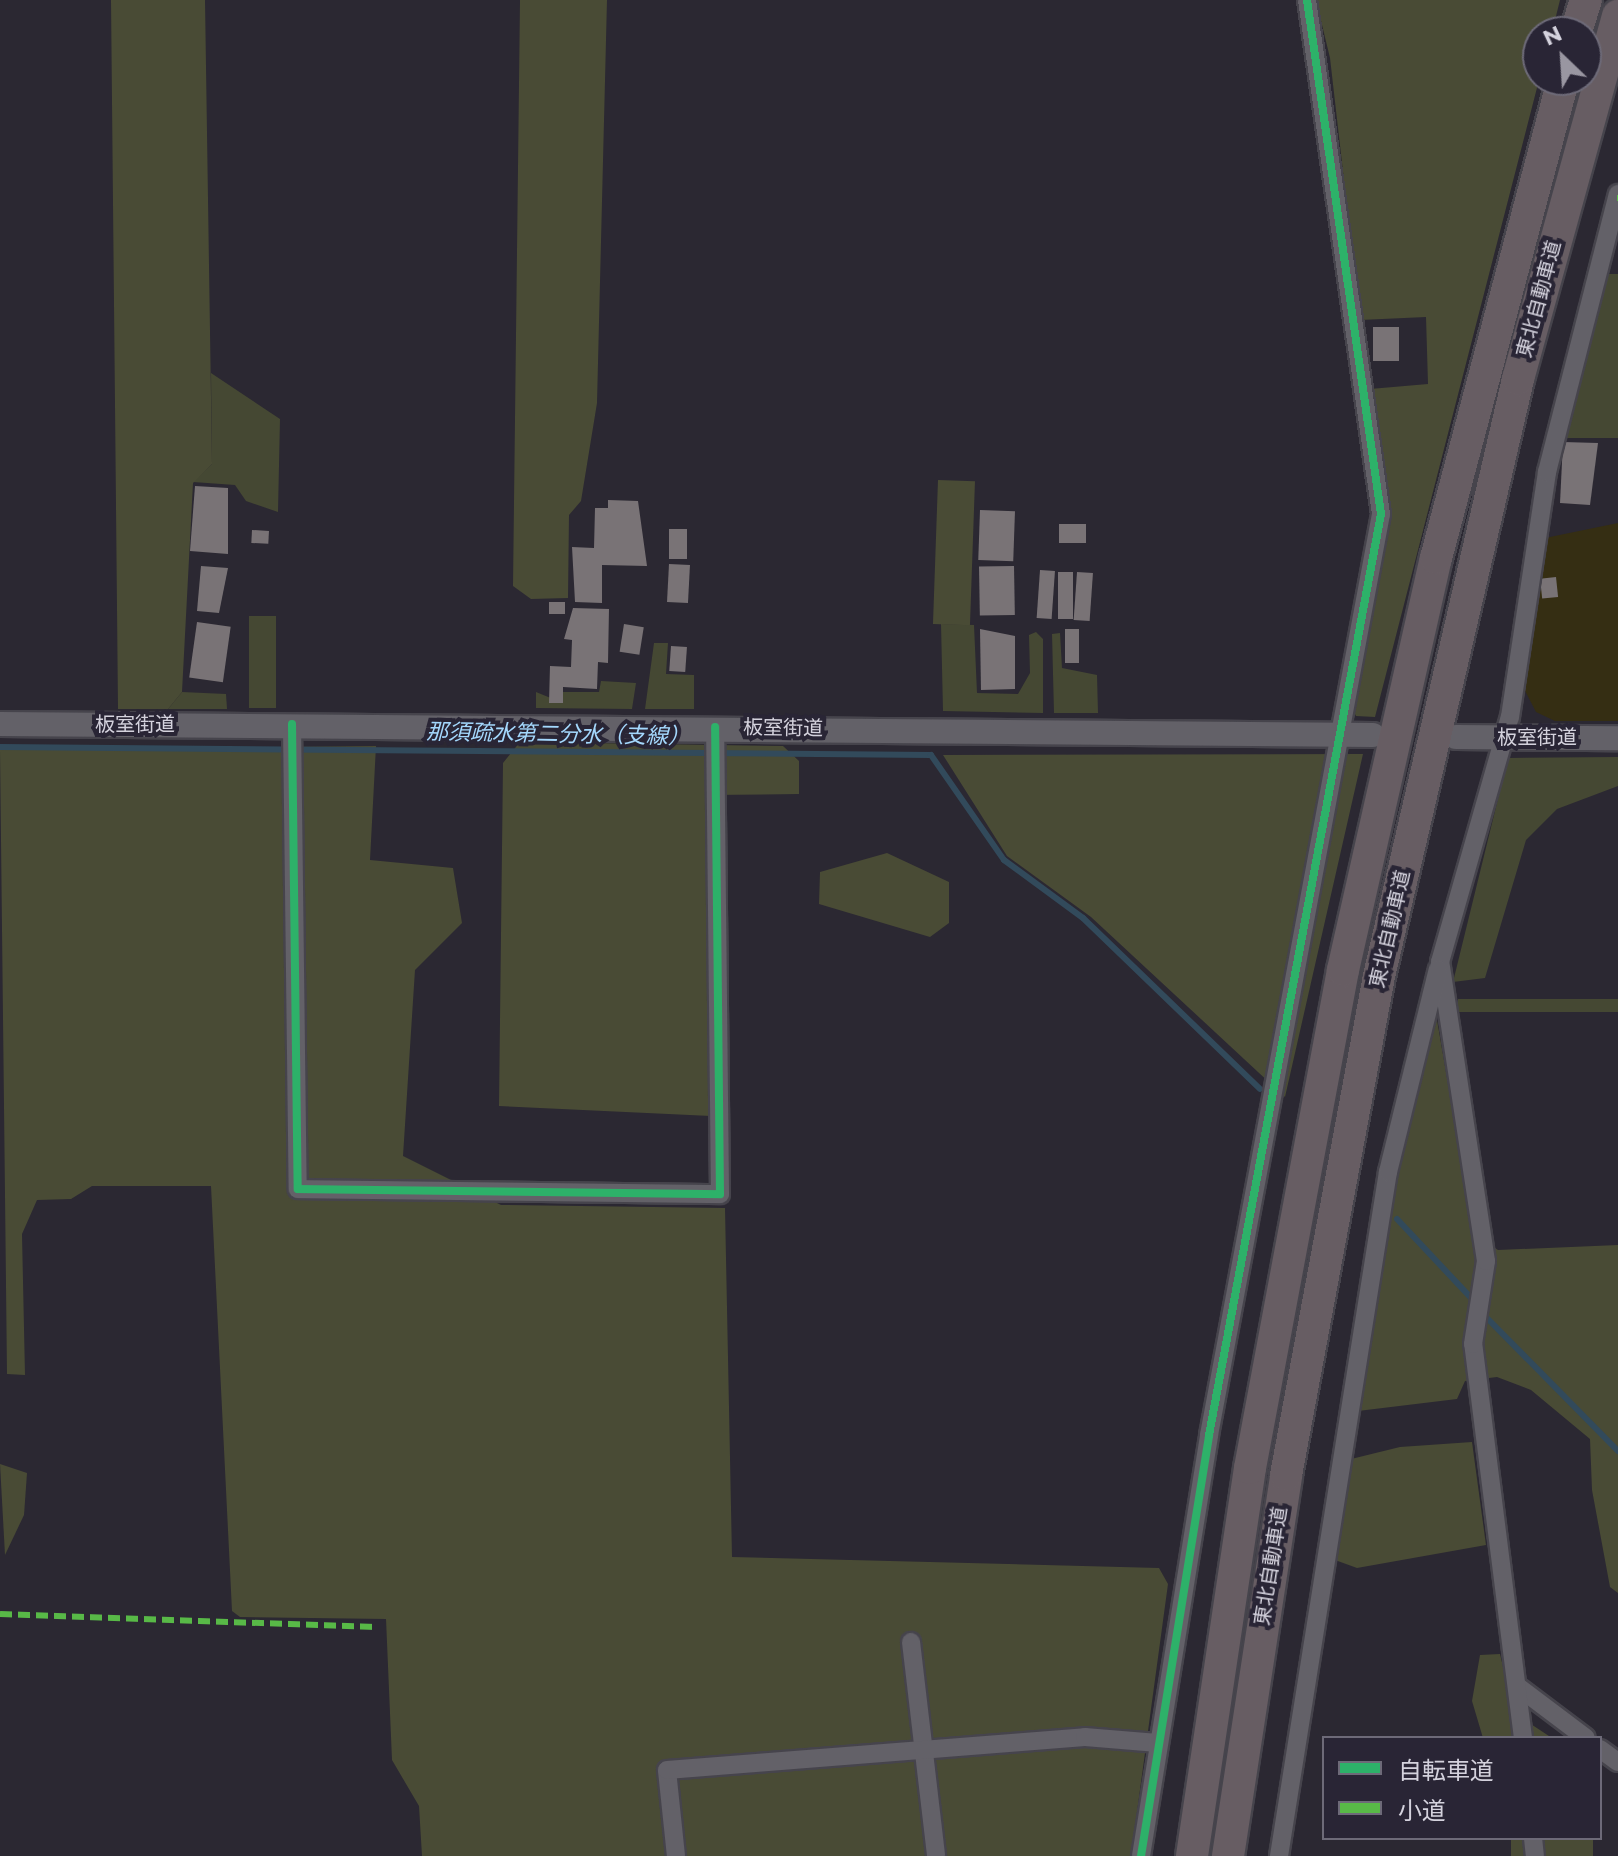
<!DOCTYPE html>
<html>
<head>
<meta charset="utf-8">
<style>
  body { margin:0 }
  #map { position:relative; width:1618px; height:1856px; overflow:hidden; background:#2b2832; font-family:Montserrat,"Noto Sans JP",sans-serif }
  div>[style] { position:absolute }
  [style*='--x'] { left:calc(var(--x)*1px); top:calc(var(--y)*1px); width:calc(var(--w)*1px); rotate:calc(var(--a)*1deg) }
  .green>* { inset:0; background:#454833; transform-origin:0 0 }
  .forest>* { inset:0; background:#494b35; transform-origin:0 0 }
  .sand>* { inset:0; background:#352e13 }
  .stream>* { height:6px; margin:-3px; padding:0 3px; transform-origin:3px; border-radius:3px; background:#324a5b }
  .building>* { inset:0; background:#797376; transform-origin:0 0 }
  .roads { filter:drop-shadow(2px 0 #46444c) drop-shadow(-2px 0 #46444c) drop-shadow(0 2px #46444c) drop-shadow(0 -2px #46444c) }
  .street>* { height:18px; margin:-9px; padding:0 9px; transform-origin:9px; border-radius:9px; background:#636168 }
  .secondary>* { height:24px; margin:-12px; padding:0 12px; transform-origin:12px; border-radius:12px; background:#636168 }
  .highway>* { height:32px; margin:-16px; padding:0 16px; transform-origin:16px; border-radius:16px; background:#675d63 }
  .quiet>* { height:6px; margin-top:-3px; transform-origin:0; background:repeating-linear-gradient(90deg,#58b947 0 12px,transparent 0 18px) }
  .cycleway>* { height:8px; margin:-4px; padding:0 4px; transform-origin:4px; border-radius:4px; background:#2db169 }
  span { translate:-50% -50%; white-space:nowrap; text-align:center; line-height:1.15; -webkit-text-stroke:8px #292535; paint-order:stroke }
  .street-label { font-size:20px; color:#d4d2dd }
  .water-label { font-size:22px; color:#a4d8fd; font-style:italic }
  .legend { position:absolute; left:1322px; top:1736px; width:280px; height:104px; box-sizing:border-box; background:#292535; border:2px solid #6d6a78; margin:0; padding:10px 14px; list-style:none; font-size:24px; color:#d4d2dd }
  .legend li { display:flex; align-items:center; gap:16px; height:40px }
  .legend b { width:40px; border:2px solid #6d6a78 }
  .north { position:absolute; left:1522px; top:16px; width:80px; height:80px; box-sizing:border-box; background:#292535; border:2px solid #6d6a78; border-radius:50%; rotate:335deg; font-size:22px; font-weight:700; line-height:32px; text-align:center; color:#d4d2dd }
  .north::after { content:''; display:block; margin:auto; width:28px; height:36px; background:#9996a1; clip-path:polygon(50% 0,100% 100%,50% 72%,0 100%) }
</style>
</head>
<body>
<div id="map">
  <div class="green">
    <i style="clip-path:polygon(1600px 274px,1618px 274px,1618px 438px,1565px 438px)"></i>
    <i style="clip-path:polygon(211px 373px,280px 419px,278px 512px,246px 501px,235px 485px,193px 482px,212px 464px)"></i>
    <i style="left:249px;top:616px;width:27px;height:92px"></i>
    <i style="clip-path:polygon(941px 624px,974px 625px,977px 693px,1018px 694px,1030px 673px,1029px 635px,1036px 632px,1043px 639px,1043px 713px,943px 711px)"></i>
    <i style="clip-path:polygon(1060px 633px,1062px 668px,1097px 675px,1098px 713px,1054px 713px,1052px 634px)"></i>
    <i style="clip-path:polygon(654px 643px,668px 643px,666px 674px,694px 675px,694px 709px,645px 709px)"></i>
    <i style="clip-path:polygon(601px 681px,636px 683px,632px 709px,536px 708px,536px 692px,563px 703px,563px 692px,599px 692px)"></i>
    <i style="clip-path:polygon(182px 692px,226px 694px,227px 709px,168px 709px)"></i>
    <i style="clip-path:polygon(1618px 757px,1618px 786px,1557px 809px,1526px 840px,1485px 978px,1453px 982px,1508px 758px)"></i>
    <i style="left:1618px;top:999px;width:13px;height:160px;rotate:90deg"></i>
  </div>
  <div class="forest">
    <i style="clip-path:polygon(111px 0,205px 0,212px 464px,193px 483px,182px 692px,168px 709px,118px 709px)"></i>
    <i style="clip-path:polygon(520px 0,607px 0,597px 403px,581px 501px,569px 515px,568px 598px,531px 599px,513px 586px)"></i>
    <i style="clip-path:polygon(1316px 0,1560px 0,1552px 32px,1538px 32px,1539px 80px,1375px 717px,1356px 716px,1352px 708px,1385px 541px,1370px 389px,1428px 384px,1426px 317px,1360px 320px,1330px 58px)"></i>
    <i style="left:938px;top:480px;width:37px;height:144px;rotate:2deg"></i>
    <i style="clip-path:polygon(520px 742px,783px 746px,799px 761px,799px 794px,707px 795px,711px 1116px,499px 1106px,503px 763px)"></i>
    <i style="clip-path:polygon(376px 746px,370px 860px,453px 868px,462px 923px,415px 970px,403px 1156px,501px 1205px,725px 1208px,732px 1557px,1159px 1568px,1168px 1584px,1131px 1856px,422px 1856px,419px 1806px,392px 1760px,386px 1619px,240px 1617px,232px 1611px,211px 1186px,92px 1186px,71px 1199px,37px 1200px,22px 1234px,25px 1375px,7px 1374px,0 750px)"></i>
    <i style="clip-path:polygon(1363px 754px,1285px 1097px,1091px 917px,1007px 856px,943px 755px)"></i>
    <i style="clip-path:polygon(887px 853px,949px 882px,949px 923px,930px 937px,819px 904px,820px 872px)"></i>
    <i style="clip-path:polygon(1430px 1015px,1437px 1020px,1474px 1234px,1498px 1250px,1618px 1245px,1618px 1593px,1610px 1587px,1592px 1490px,1590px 1439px,1531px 1390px,1497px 1377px,1465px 1381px,1457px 1399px,1358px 1411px,1388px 1172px)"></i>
    <i style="clip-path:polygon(1472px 1442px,1486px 1545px,1357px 1568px,1335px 1560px,1330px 1553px,1343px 1461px,1400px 1447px)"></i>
    <i style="clip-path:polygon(0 1464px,27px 1473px,24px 1515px,5px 1555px)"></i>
    <i style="clip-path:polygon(1500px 1654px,1514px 1713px,1552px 1738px,1483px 1738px,1472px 1701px,1480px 1655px)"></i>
    <i style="left:1511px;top:1838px;width:82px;height:18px"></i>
  </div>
  <div class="sand">
    <i style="clip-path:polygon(1618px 523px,1618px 721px,1555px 721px,1536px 712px,1522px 685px,1545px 538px)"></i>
  </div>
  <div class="stream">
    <i style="--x:0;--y:747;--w:931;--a:0.49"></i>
    <i style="--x:931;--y:755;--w:128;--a:55.2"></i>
    <i style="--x:1004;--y:860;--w:98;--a:36.3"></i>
    <i style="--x:1083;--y:918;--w:246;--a:44"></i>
    <i style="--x:1397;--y:1219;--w:112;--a:46.8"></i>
    <i style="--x:1482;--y:1313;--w:194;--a:45.4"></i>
  </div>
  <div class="building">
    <i style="left:1373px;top:327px;width:26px;height:34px"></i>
    <i style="clip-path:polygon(1563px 442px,1598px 443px,1590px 505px,1560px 503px)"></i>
    <i style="clip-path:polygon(195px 486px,228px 488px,228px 554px,190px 551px)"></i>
    <i style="clip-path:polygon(608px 500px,638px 501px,647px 566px,602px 565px,602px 603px,575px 602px,572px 547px,594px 548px,595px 508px,608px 508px)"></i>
    <i style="left:980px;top:510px;width:35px;height:50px;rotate:2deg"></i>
    <i style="left:1059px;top:524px;width:27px;height:19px"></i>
    <i style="left:669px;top:529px;width:18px;height:30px"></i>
    <i style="left:252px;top:530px;width:17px;height:13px;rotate:3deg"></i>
    <i style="left:669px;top:564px;width:21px;height:38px;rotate:3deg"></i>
    <i style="clip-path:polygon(201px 566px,228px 568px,219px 613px,197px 611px)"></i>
    <i style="left:1014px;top:566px;width:49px;height:35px;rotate:89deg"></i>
    <i style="left:1040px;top:570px;width:15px;height:48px;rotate:4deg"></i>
    <i style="left:1058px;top:572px;width:15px;height:47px"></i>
    <i style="left:1077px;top:572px;width:16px;height:48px;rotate:4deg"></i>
    <i style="left:1556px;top:577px;width:20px;height:16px;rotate:84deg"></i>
    <i style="left:549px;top:602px;width:16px;height:12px"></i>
    <i style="clip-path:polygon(573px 608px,609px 609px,608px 663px,598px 662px,597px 689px,563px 687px,563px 703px,549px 703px,550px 666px,571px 667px,572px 640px,564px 639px)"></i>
    <i style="left:197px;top:622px;width:34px;height:56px;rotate:8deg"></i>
    <i style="left:624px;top:624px;width:20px;height:28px;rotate:9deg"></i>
    <i style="clip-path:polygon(980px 629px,1015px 636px,1015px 689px,981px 690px)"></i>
    <i style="left:1065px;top:629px;width:14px;height:34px"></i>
    <i style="left:671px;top:646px;width:16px;height:25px;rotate:4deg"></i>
  </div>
  <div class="roads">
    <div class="street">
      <i style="--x:292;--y:724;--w:465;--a:89.3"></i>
      <i style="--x:298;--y:1189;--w:422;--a:0.7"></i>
      <i style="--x:720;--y:1194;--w:467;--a:-90.6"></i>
      <i style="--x:911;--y:1642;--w:215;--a:83.3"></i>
      <i style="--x:1517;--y:1686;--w:86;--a:37"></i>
      <i style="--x:1523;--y:1738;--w:397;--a:-97.2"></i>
      <i style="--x:1473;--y:1344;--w:84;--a:-81.1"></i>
      <i style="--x:1486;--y:1261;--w:303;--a:-98.7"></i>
      <i style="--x:1440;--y:962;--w:255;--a:-74.1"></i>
      <i style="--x:1510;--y:717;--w:248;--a:-81.4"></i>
      <i style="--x:1547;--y:472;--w:287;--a:-75.7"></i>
      <i style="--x:1600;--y:1749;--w:22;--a:36"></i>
      <i style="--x:1533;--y:1838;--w:18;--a:84"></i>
      <i style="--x:676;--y:1856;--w:86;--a:-96"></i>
      <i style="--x:667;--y:1770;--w:419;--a:-4.5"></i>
      <i style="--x:1085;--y:1737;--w:73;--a:4.7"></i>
      <i style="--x:1141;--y:1856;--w:426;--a:-80.8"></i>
      <i style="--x:1209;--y:1435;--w:937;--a:-79.42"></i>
      <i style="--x:1381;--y:514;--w:519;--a:-98.19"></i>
      <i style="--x:1279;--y:1856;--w:693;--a:-80.95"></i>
      <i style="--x:1388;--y:1172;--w:209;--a:-76.2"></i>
    </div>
    <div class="secondary">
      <i style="--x:0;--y:724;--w:1373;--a:0.46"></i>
      <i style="--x:1456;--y:737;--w:162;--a:0.4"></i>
    </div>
    <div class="highway">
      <i style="--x:1576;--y:32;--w:34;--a:-73"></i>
      <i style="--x:1192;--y:1856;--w:392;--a:-81.5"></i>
      <i style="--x:1250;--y:1468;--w:507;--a:-79.42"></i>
      <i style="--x:1343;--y:970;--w:422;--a:-77.3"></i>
      <i style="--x:1436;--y:558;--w:495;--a:-75.1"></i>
      <i style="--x:1228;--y:1856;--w:385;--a:-81.3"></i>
      <i style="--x:1286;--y:1475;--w:508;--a:-79.44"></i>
      <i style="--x:1379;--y:976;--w:613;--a:-76.89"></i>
      <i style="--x:1518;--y:379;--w:377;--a:-74.6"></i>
    </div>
  </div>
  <div class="quiet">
    <i style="--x:1617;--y:198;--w:1;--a:0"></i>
    <i style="--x:0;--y:1614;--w:376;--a:2"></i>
  </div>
  <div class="cycleway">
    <i style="--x:292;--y:724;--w:465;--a:89.3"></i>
    <i style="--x:298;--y:1189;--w:422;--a:0.7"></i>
    <i style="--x:720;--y:1194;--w:467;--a:-90.6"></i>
    <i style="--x:1141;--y:1856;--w:426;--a:-80.8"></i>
    <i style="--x:1209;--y:1435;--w:937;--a:-79.42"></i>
    <i style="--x:1381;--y:514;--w:519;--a:-98.19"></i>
  </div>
  <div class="street-label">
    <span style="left:1539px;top:299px;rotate:-75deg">東北自動車道</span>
    <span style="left:135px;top:724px">板室街道</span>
    <span style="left:783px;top:728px;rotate:1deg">板室街道</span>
    <span style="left:1537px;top:737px">板室街道</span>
    <span style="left:1390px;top:929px;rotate:-77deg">東北自動車道</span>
    <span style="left:1271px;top:1566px;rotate:-81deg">東北自動車道</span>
  </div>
  <div class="water-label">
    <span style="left:558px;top:734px;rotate:1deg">那須疏水第二分水（支線）</span>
  </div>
  <ul class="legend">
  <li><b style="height:10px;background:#2db169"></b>自転車道</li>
  <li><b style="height:10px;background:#58b947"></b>小道</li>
  </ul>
  <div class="north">N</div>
</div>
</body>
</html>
